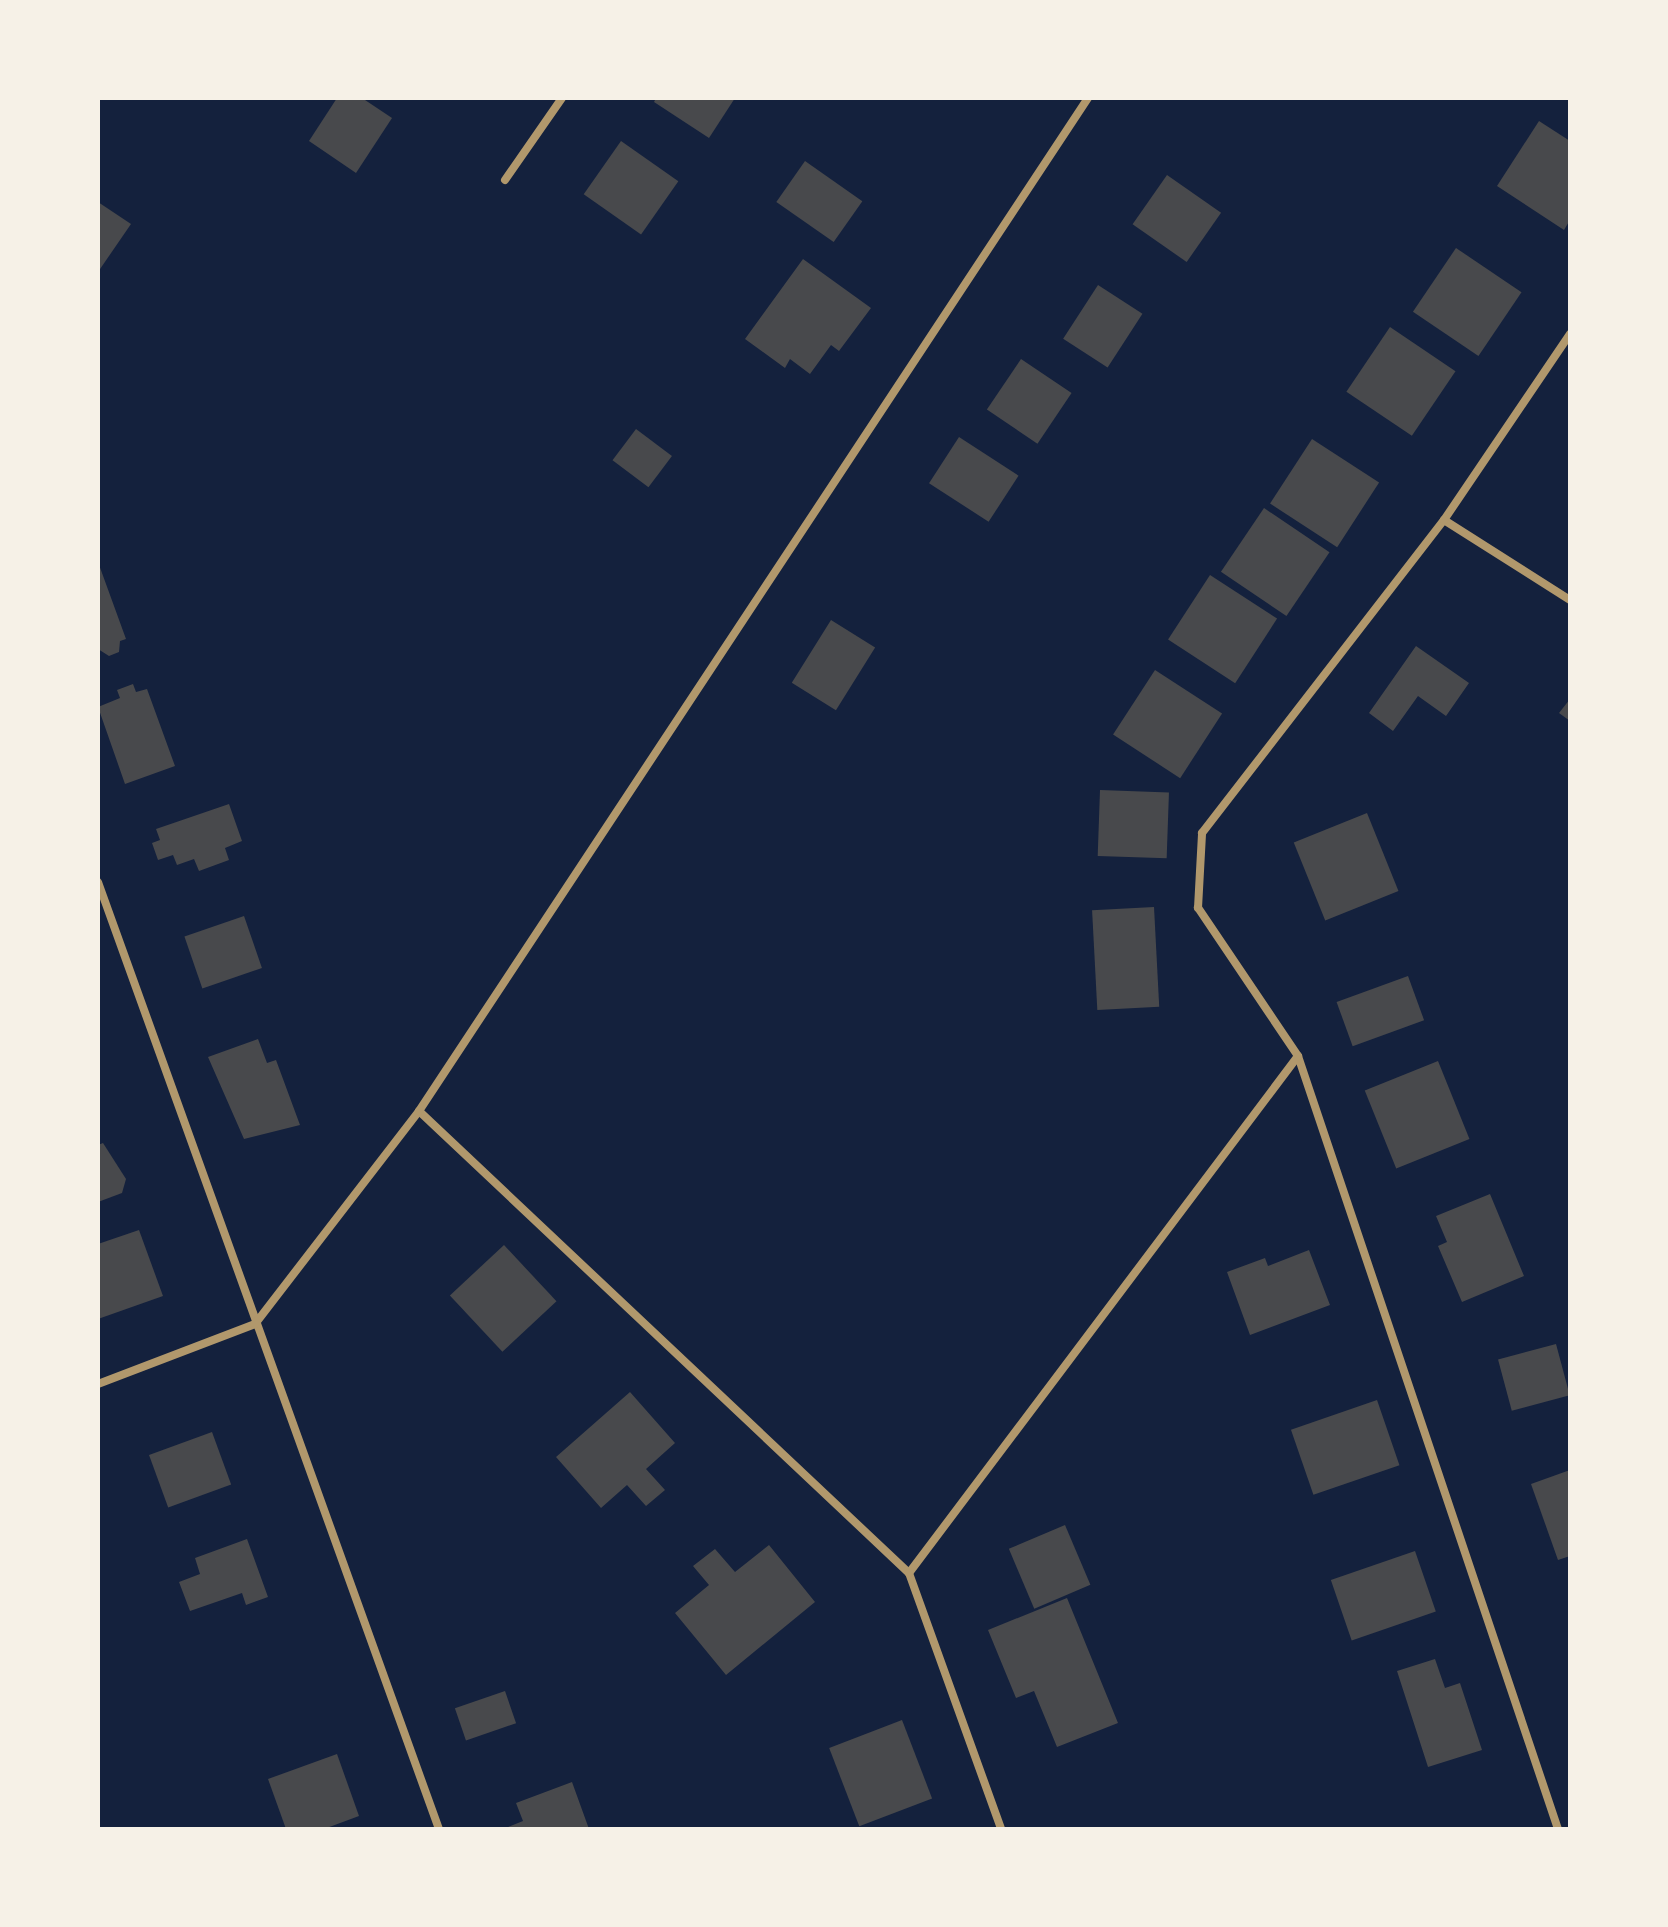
<!DOCTYPE html>
<html>
<head>
<meta charset="utf-8">
<style>
  body { margin:0 }
  #map { position:relative; width:1668px; height:1927px; overflow:hidden; background:#14213d; font-family:Lato,sans-serif }
  div>[style] { position:absolute }
  [style*='--x'] { left:calc(var(--x)*1px); top:calc(var(--y)*1px); width:calc(var(--w)*1px); rotate:calc(var(--a)*1deg) }
  .building>* { inset:0; background:#48494c; transform-origin:0 0 }
  .minor>* { height:8px; margin:-4px; padding:0 4px; transform-origin:4px; border-radius:4px; background:#b1986c }
  span { translate:-50% -50%; white-space:nowrap; text-align:center; line-height:1.15; -webkit-text-stroke:7px #f6f1e7; paint-order:stroke }
  .frame { position:absolute; inset:0; border:100px solid #f6f1e7; pointer-events:none }
</style>
</head>
<body>
<div id="map">
  <div class="building">
    <i style="clip-path:polygon(337px 98px,362px 98px,392px 118px,356px 173px,309px 141px)"></i>
    <i style="clip-path:polygon(656px 98px,735px 98px,709px 138px,654px 102px)"></i>
    <i style="clip-path:polygon(1539px 121px,1570px 141px,1570px 220px,1564px 230px,1497px 186px)"></i>
    <i style="left:621px;top:141px;width:70px;height:65px;rotate:35deg"></i>
    <i style="left:805px;top:161px;width:70px;height:50px;rotate:35deg"></i>
    <i style="left:1167px;top:175px;width:66px;height:60px;rotate:35deg"></i>
    <i style="clip-path:polygon(98px 202px,131px 224px,98px 272px)"></i>
    <i style="left:1456px;top:248px;width:79px;height:77px;rotate:34deg"></i>
    <i style="clip-path:polygon(803px 259px,871px 308px,839px 351px,831px 345px,810px 374px,790px 359px,785px 368px,745px 339px)"></i>
    <i style="left:1098px;top:285px;width:53px;height:64px;rotate:33deg"></i>
    <i style="left:1390px;top:327px;width:79px;height:78px;rotate:34deg"></i>
    <i style="left:1021px;top:359px;width:61px;height:61px;rotate:34deg"></i>
    <i style="left:636px;top:429px;width:45px;height:39px;rotate:37deg"></i>
    <i style="left:959px;top:437px;width:71px;height:55px;rotate:33deg"></i>
    <i style="left:1312px;top:439px;width:80px;height:77px;rotate:33deg"></i>
    <i style="left:1264px;top:508px;width:79px;height:77px;rotate:34deg"></i>
    <i style="clip-path:polygon(98px 562px,126px 639px,120px 641px,119px 652px,109px 656px,98px 649px)"></i>
    <i style="left:1210px;top:575px;width:80px;height:77px;rotate:33deg"></i>
    <i style="left:831px;top:620px;width:52px;height:74px;rotate:32deg"></i>
    <i style="clip-path:polygon(1416px 646px,1469px 683px,1446px 716px,1418px 696px,1393px 731px,1369px 713px)"></i>
    <i style="left:1155px;top:670px;width:80px;height:77px;rotate:33deg"></i>
    <i style="clip-path:polygon(133px 684px,136px 692px,147px 689px,175px 766px,125px 784px,98px 707px,120px 698px,117px 690px)"></i>
    <i style="clip-path:polygon(1570px 699px,1570px 721px,1559px 713px)"></i>
    <i style="left:1100px;top:790px;width:69px;height:66px;rotate:2deg"></i>
    <i style="clip-path:polygon(229px 804px,242px 841px,225px 848px,229px 860px,199px 871px,194px 859px,177px 865px,173px 855px,158px 860px,152px 843px,160px 840px,156px 829px)"></i>
    <i style="left:1367px;top:813px;width:84px;height:79px;rotate:68deg"></i>
    <i style="left:1154px;top:907px;width:100px;height:62px;rotate:87deg"></i>
    <i style="left:244px;top:916px;width:55px;height:63px;rotate:71deg"></i>
    <i style="left:1408px;top:976px;width:47px;height:76px;rotate:70deg"></i>
    <i style="clip-path:polygon(258px 1039px,267px 1063px,276px 1060px,300px 1125px,244px 1139px,208px 1057px)"></i>
    <i style="left:1438px;top:1061px;width:84px;height:79px;rotate:68deg"></i>
    <i style="clip-path:polygon(103px 1143px,126px 1179px,122px 1193px,98px 1202px,98px 1145px)"></i>
    <i style="clip-path:polygon(1490px 1194px,1524px 1276px,1462px 1302px,1438px 1246px,1447px 1242px,1436px 1216px)"></i>
    <i style="clip-path:polygon(139px 1230px,163px 1296px,98px 1319px,98px 1244px)"></i>
    <i style="left:504px;top:1245px;width:77px;height:74px;rotate:47deg"></i>
    <i style="clip-path:polygon(1309px 1250px,1330px 1305px,1250px 1335px,1227px 1272px,1265px 1258px,1268px 1266px)"></i>
    <i style="left:1556px;top:1344px;width:53px;height:60px;rotate:75deg"></i>
    <i style="clip-path:polygon(630px 1392px,675px 1443px,646px 1469px,665px 1490px,646px 1506px,627px 1485px,601px 1508px,556px 1457px)"></i>
    <i style="left:1377px;top:1400px;width:69px;height:91px;rotate:71deg"></i>
    <i style="left:212px;top:1432px;width:56px;height:67px;rotate:70deg"></i>
    <i style="clip-path:polygon(1570px 1470px,1570px 1556px,1558px 1560px,1531px 1484px)"></i>
    <i style="left:1065px;top:1525px;width:65px;height:61px;rotate:67deg"></i>
    <i style="clip-path:polygon(247px 1539px,268px 1597px,246px 1605px,242px 1593px,190px 1611px,179px 1582px,200px 1574px,195px 1558px)"></i>
    <i style="clip-path:polygon(769px 1545px,815px 1602px,726px 1675px,675px 1613px,709px 1585px,693px 1566px,715px 1549px,735px 1572px)"></i>
    <i style="left:1415px;top:1551px;width:64px;height:89px;rotate:71deg"></i>
    <i style="clip-path:polygon(1067px 1598px,1118px 1723px,1057px 1747px,1034px 1691px,1016px 1698px,988px 1630px)"></i>
    <i style="clip-path:polygon(1435px 1659px,1445px 1688px,1460px 1683px,1482px 1750px,1428px 1767px,1397px 1671px)"></i>
    <i style="left:505px;top:1691px;width:34px;height:53px;rotate:71deg"></i>
    <i style="left:902px;top:1720px;width:84px;height:78px;rotate:69deg"></i>
    <i style="clip-path:polygon(337px 1754px,359px 1816px,324px 1829px,286px 1829px,268px 1779px)"></i>
    <i style="clip-path:polygon(572px 1782px,589px 1829px,503px 1829px,523px 1821px,516px 1803px)"></i>
  </div>
  <div class="minor">
    <i style="--x:505;--y:180;--w:100;--a:-55.2"></i>
    <i style="--x:1444;--y:520;--w:149;--a:32.4"></i>
    <i style="--x:98;--y:882;--w:1007;--a:70.2"></i>
    <i style="--x:1298;--y:1056;--w:816;--a:71.41"></i>
    <i style="--x:419;--y:1111;--w:673;--a:43.32"></i>
    <i style="--x:909;--y:1573;--w:272;--a:70.2"></i>
    <i style="--x:98;--y:1384;--w:168;--a:-20.9"></i>
    <i style="--x:255;--y:1324;--w:269;--a:-52.4"></i>
    <i style="--x:419;--y:1111;--w:1214;--a:-56.56"></i>
    <i style="--x:909;--y:1573;--w:647;--a:-53.04"></i>
    <i style="--x:1298;--y:1056;--w:179;--a:-124"></i>
    <i style="--x:1198;--y:908;--w:75;--a:-86.9"></i>
    <i style="--x:1202;--y:833;--w:396;--a:-52.3"></i>
    <i style="--x:1444;--y:520;--w:225;--a:-55.9"></i>
  </div>
  <div class="frame"></div>
</div>
</body>
</html>
